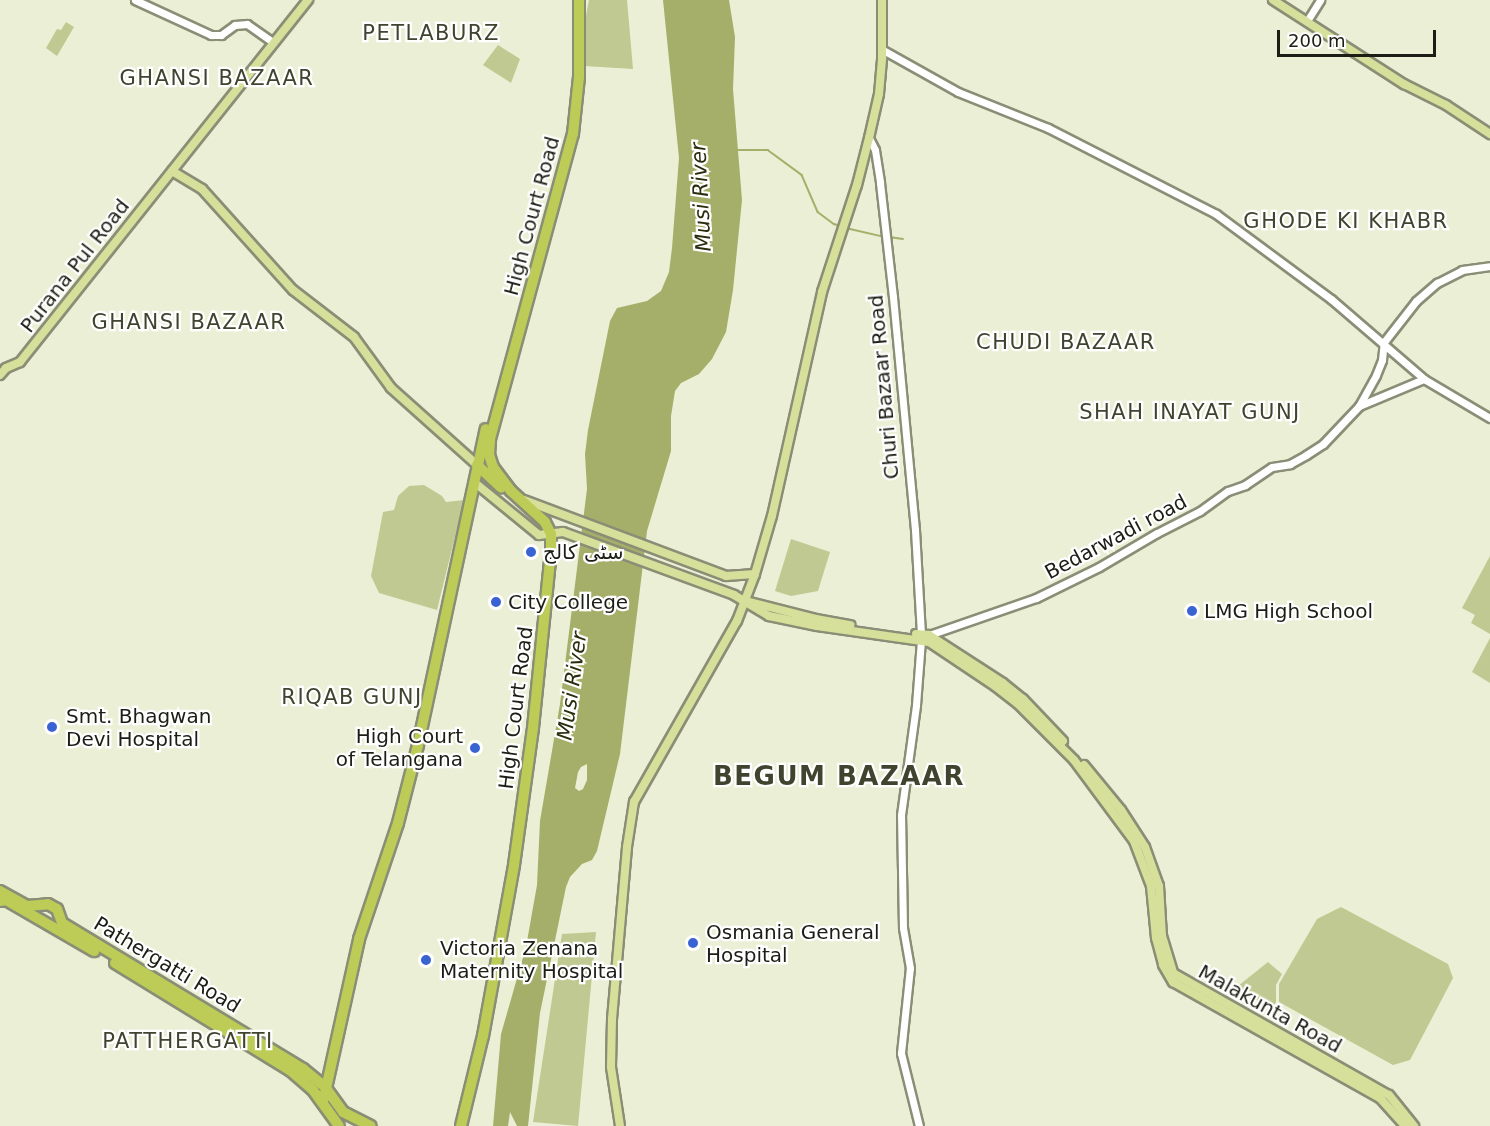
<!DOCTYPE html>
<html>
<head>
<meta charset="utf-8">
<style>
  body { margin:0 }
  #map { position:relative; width:1490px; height:1126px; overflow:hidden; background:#eaefd5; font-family:"DejaVu Sans",Cairo,sans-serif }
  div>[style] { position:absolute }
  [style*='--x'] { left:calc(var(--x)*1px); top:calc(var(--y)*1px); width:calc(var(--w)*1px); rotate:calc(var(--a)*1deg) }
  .green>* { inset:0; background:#c0c991 }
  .water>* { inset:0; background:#a5af69 }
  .stream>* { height:1.5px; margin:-0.75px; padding:0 0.75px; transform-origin:0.75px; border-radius:0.75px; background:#a5af69 }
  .roads { filter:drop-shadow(2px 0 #8a8e76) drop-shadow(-2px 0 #8a8e76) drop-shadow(0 2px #8a8e76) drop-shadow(0 -2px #8a8e76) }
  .minor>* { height:7px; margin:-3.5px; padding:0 3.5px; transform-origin:3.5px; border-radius:3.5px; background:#fff }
  .major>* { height:8px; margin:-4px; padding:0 4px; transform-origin:4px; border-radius:4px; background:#d7e09a }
  .highway>* { height:10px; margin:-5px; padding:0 5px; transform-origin:5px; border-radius:5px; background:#bdcc56 }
  .dots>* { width:16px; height:16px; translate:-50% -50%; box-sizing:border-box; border:3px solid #fff; border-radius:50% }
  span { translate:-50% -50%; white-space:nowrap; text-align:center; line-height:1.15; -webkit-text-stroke:4.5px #fff; paint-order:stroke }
  .street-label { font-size:20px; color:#1c1d14 }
  .poi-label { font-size:20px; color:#1c1d14 }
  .left { translate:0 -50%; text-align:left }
  .right { translate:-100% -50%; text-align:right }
  .neighbourhood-label { font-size:21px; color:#40442f; letter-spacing:1.5px }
  .water-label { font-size:21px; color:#292c0d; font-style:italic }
  .district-label { font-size:26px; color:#40442f; font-weight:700; letter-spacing:1.5px }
  .scale { position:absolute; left:1277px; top:30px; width:159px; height:27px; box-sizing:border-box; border:3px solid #1c1d14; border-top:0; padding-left:8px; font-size:18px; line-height:21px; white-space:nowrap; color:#1c1d14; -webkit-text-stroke:4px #fff; paint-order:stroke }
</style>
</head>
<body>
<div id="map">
  <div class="green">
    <i style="clip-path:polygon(589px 0,627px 0,633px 69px,584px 66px,583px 31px)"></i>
    <i style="clip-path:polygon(66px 22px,74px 27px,57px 56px,46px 48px,57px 29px,61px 30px)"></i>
    <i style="clip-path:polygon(498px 45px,520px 59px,511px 83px,483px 65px)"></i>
    <i style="clip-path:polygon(424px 485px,442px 496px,446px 502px,464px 500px,437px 610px,379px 593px,371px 576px,383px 512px,394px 510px,398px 496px,409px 486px)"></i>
    <i style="clip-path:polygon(791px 539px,830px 552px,818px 591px,791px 596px,775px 591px)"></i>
    <i style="clip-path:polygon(1490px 556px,1490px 634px,1471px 623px,1475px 615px,1462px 608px)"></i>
    <i style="clip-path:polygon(1490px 638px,1490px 683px,1472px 672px)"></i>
    <i style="clip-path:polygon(1341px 907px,1448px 964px,1453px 978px,1410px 1060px,1393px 1065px,1279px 1002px,1279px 984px,1317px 919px)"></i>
    <i style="clip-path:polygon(596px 932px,578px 1126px,533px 1122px,562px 934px)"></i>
    <i style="clip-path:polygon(1268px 962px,1282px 974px,1276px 985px,1276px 1002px,1272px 1009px,1238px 989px,1238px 986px)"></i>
  </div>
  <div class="water">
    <i style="clip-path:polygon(evenodd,663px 0,729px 0,735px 37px,733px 89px,742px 200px,733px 290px,726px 332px,712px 359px,699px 374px,681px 383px,675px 391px,671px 416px,671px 451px,647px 531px,620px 754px,597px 851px,592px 860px,582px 864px,570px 877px,566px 887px,540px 1013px,528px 1126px,517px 1126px,510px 1112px,508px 1126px,493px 1126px,501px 1034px,526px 947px,537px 885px,540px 821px,560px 704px,587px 489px,585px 454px,588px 430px,610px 321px,617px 308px,647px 301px,661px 291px,669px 272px,672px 248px,679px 158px,663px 0,587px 764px,587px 780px,583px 789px,579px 791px,575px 788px,578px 772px,581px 767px,587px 764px)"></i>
  </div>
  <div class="stream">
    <i style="--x:736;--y:150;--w:32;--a:0"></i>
    <i style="--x:768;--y:150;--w:42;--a:36.3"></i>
    <i style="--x:802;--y:175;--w:40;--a:66.6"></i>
    <i style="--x:818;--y:212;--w:20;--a:37"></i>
    <i style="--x:834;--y:224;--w:7;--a:16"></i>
    <i style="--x:846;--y:228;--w:40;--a:13"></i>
    <i style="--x:889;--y:237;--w:14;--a:8"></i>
  </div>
  <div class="roads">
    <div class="minor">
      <i style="--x:135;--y:0;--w:84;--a:24.7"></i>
      <i style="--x:211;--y:35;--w:10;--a:0"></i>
      <i style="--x:221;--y:35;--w:17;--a:-36"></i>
      <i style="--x:235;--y:25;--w:12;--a:-5"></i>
      <i style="--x:247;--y:24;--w:32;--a:35"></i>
      <i style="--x:1307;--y:21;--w:25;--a:-58"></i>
      <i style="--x:883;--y:50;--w:86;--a:29.2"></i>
      <i style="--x:958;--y:92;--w:97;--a:21.8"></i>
      <i style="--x:1048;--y:128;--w:189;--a:27.1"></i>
      <i style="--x:1216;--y:214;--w:143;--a:36.5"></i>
      <i style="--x:1331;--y:299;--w:123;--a:40.7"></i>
      <i style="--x:1424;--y:379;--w:77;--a:30.6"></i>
      <i style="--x:869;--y:138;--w:13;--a:63"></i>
      <i style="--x:875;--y:150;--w:33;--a:81"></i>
      <i style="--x:880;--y:183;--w:115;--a:83.5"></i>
      <i style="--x:893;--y:297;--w:234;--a:84.6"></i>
      <i style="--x:915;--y:530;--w:105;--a:86.7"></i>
      <i style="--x:1359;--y:406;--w:35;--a:-61"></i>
      <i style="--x:1376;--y:375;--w:16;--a:-68"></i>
      <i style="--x:1382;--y:360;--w:18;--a:-84"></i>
      <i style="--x:1384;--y:342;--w:52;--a:-52"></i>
      <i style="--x:1416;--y:301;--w:28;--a:-41"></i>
      <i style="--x:1437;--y:283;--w:28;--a:-27"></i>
      <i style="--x:1462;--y:270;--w:28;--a:-8"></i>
      <i style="--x:929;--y:635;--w:113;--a:-19.1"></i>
      <i style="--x:1036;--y:598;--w:70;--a:-26.2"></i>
      <i style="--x:1099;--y:567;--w:67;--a:-30.4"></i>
      <i style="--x:1157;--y:533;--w:48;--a:-27.1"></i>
      <i style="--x:1200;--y:511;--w:34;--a:-36"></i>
      <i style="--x:1228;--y:491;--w:18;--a:-19"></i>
      <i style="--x:1245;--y:485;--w:32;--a:-34"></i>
      <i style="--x:1272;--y:467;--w:18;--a:-9"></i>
      <i style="--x:1290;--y:464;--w:18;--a:-29"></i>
      <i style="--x:1306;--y:455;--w:20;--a:-33"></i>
      <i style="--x:1323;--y:444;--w:52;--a:-46.5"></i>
      <i style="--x:1359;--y:406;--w:70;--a:-22.6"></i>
      <i style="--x:919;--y:1126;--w:75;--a:-103.9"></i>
      <i style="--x:901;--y:1053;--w:85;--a:-84"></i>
      <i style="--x:910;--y:968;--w:41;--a:-99.9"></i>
      <i style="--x:903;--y:928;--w:113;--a:-91"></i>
      <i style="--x:901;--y:815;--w:111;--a:-82.2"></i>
      <i style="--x:916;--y:705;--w:65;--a:-85.6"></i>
    </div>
    <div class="major">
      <i style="--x:1273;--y:0;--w:156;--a:32.7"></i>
      <i style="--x:1404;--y:84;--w:47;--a:26.6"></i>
      <i style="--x:1446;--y:105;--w:53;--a:33.4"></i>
      <i style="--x:172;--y:171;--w:35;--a:31"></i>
      <i style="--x:202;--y:189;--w:136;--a:48"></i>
      <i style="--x:293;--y:290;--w:77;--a:37.6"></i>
      <i style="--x:354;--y:337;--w:63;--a:54"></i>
      <i style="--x:391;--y:388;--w:115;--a:41.8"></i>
      <i style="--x:0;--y:375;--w:9;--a:-49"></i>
      <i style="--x:6;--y:368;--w:15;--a:-23"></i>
      <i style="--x:20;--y:362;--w:463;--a:-51.5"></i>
      <i style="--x:474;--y:482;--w:84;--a:39.2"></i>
      <i style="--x:539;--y:535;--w:24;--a:-7"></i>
      <i style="--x:563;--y:532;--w:182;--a:20.2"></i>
      <i style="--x:734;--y:595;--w:41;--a:31"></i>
      <i style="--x:769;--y:616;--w:49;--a:11.8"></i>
      <i style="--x:817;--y:626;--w:113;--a:8.1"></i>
      <i style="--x:929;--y:642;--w:79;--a:33.7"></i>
      <i style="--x:995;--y:686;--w:29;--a:38"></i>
      <i style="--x:1018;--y:704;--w:79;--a:45"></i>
      <i style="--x:1074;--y:760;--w:101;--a:53.5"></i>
      <i style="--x:1134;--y:841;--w:48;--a:69.3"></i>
      <i style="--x:1151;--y:886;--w:52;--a:84.5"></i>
      <i style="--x:1156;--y:938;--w:28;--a:75"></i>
      <i style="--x:1163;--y:965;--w:20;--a:60"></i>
      <i style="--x:1173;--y:982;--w:237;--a:29.3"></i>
      <i style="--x:1380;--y:1098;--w:38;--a:48"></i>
      <i style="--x:524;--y:500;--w:216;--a:20.6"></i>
      <i style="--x:726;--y:576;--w:29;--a:-4"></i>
      <i style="--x:746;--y:601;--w:72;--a:14.4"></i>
      <i style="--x:816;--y:619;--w:35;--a:10"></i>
      <i style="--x:916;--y:634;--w:13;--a:4"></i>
      <i style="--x:929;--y:635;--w:88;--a:33"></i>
      <i style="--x:1003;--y:683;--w:26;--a:39"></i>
      <i style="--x:1023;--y:699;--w:58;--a:46.4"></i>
      <i style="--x:1084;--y:765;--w:58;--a:50.6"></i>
      <i style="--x:1121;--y:810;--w:44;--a:57"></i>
      <i style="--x:1145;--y:847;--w:41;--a:70.3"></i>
      <i style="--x:1159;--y:886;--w:50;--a:86.6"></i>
      <i style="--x:1162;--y:936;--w:39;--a:73"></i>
      <i style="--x:1173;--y:973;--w:248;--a:29.5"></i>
      <i style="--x:1389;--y:1095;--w:40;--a:51"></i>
      <i style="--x:620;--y:1126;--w:60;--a:-98.7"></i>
      <i style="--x:611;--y:1067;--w:48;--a:-88.8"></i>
      <i style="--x:612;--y:1019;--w:173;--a:-85"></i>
      <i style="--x:627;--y:847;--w:46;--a:-81.2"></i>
      <i style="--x:634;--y:802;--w:208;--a:-60.4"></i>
      <i style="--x:737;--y:621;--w:50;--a:-69"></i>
      <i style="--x:755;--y:574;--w:60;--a:-73.7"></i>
      <i style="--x:772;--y:516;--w:230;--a:-77.4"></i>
      <i style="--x:822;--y:292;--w:113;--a:-71.9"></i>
      <i style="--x:857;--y:185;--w:49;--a:-75.7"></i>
      <i style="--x:869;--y:138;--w:45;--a:-77.2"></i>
      <i style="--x:879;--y:94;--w:37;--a:-85"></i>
      <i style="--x:882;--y:57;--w:57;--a:-90"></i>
    </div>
    <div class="highway">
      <i style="--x:477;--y:465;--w:33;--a:43"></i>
      <i style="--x:0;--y:891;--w:31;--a:29"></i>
      <i style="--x:27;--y:906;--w:21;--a:-5"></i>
      <i style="--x:48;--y:904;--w:10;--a:29"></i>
      <i style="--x:57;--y:909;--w:15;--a:70"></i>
      <i style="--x:62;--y:923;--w:282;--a:31.2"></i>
      <i style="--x:303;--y:1069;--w:28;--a:39"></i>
      <i style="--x:325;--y:1087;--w:31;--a:54"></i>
      <i style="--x:343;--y:1112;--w:31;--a:27"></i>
      <i style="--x:0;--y:901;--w:6;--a:-9"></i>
      <i style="--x:6;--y:900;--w:102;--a:30.1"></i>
      <i style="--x:115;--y:963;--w:206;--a:31.5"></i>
      <i style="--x:291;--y:1071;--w:29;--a:41"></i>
      <i style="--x:313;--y:1090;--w:44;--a:54.2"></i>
      <i style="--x:323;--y:1102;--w:167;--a:-77.5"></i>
      <i style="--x:359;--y:939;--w:122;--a:-71.4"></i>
      <i style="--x:398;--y:823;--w:81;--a:-75.6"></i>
      <i style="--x:418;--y:745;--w:323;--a:-77.9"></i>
      <i style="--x:461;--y:1126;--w:93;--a:-76.3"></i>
      <i style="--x:483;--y:1036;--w:174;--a:-79.7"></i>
      <i style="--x:514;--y:865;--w:138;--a:-82.1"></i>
      <i style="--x:533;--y:728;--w:177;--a:-84.2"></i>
      <i style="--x:551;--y:552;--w:18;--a:-90"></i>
      <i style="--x:551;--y:534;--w:13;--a:-117"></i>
      <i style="--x:545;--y:522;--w:46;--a:-137.6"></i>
      <i style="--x:511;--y:491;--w:30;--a:-127"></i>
      <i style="--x:493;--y:467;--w:13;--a:-108"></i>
      <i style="--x:489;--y:455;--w:16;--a:-86"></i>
      <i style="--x:490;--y:439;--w:316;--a:-74.8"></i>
      <i style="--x:573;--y:134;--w:57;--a:-84"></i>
      <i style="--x:579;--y:77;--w:77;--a:-90"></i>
    </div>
  </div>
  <div class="dots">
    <i style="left:531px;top:552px;background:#3962d3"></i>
    <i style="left:496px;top:602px;background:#3962d3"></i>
    <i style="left:1192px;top:611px;background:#3962d3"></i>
    <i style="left:52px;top:727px;background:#3962d3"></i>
    <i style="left:475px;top:748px;background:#3962d3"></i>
    <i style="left:693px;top:943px;background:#3962d3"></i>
    <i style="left:426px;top:960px;background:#3962d3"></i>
  </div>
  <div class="street-label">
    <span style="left:532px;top:216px;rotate:-75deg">High Court Road</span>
    <span style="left:75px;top:266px;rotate:-52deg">Purana Pul Road</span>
    <span style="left:884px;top:387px;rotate:-95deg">Churi Bazaar Road</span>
    <span style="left:1116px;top:537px;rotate:-28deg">Bedarwadi road</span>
    <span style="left:516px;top:708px;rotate:-83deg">High Court Road</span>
    <span style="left:167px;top:965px;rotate:31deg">Pathergatti Road</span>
    <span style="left:1270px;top:1009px;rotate:29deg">Malakunta Road</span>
  </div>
  <div class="poi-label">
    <span class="left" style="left:543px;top:552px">سٹی کالج</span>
    <span class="left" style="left:508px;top:602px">City College</span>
    <span class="left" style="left:1204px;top:611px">LMG High School</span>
    <span class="left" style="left:66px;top:728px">Smt. Bhagwan<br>Devi Hospital</span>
    <span class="right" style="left:463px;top:748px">High Court<br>of Telangana</span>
    <span class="left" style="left:706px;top:944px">Osmania General<br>Hospital</span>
    <span class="left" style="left:440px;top:960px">Victoria Zenana<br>Maternity Hospital</span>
  </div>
  <div class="neighbourhood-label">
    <span style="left:431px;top:33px">PETLABURZ</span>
    <span style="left:217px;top:78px">GHANSI BAZAAR</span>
    <span style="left:1346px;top:221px">GHODE KI KHABR</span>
    <span style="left:189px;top:322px">GHANSI BAZAAR</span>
    <span style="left:1066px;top:342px">CHUDI BAZAAR</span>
    <span style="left:1190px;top:412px">SHAH INAYAT GUNJ</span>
    <span style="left:352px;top:697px">RIQAB GUNJ</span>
    <span style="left:188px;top:1041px">PATTHERGATTI</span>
  </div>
  <div class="water-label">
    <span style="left:701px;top:197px;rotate:-93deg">Musi River</span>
    <span style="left:572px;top:686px;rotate:-82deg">Musi River</span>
  </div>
  <div class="district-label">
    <span style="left:839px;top:777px">BEGUM BAZAAR</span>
  </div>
  <div class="scale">200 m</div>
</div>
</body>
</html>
